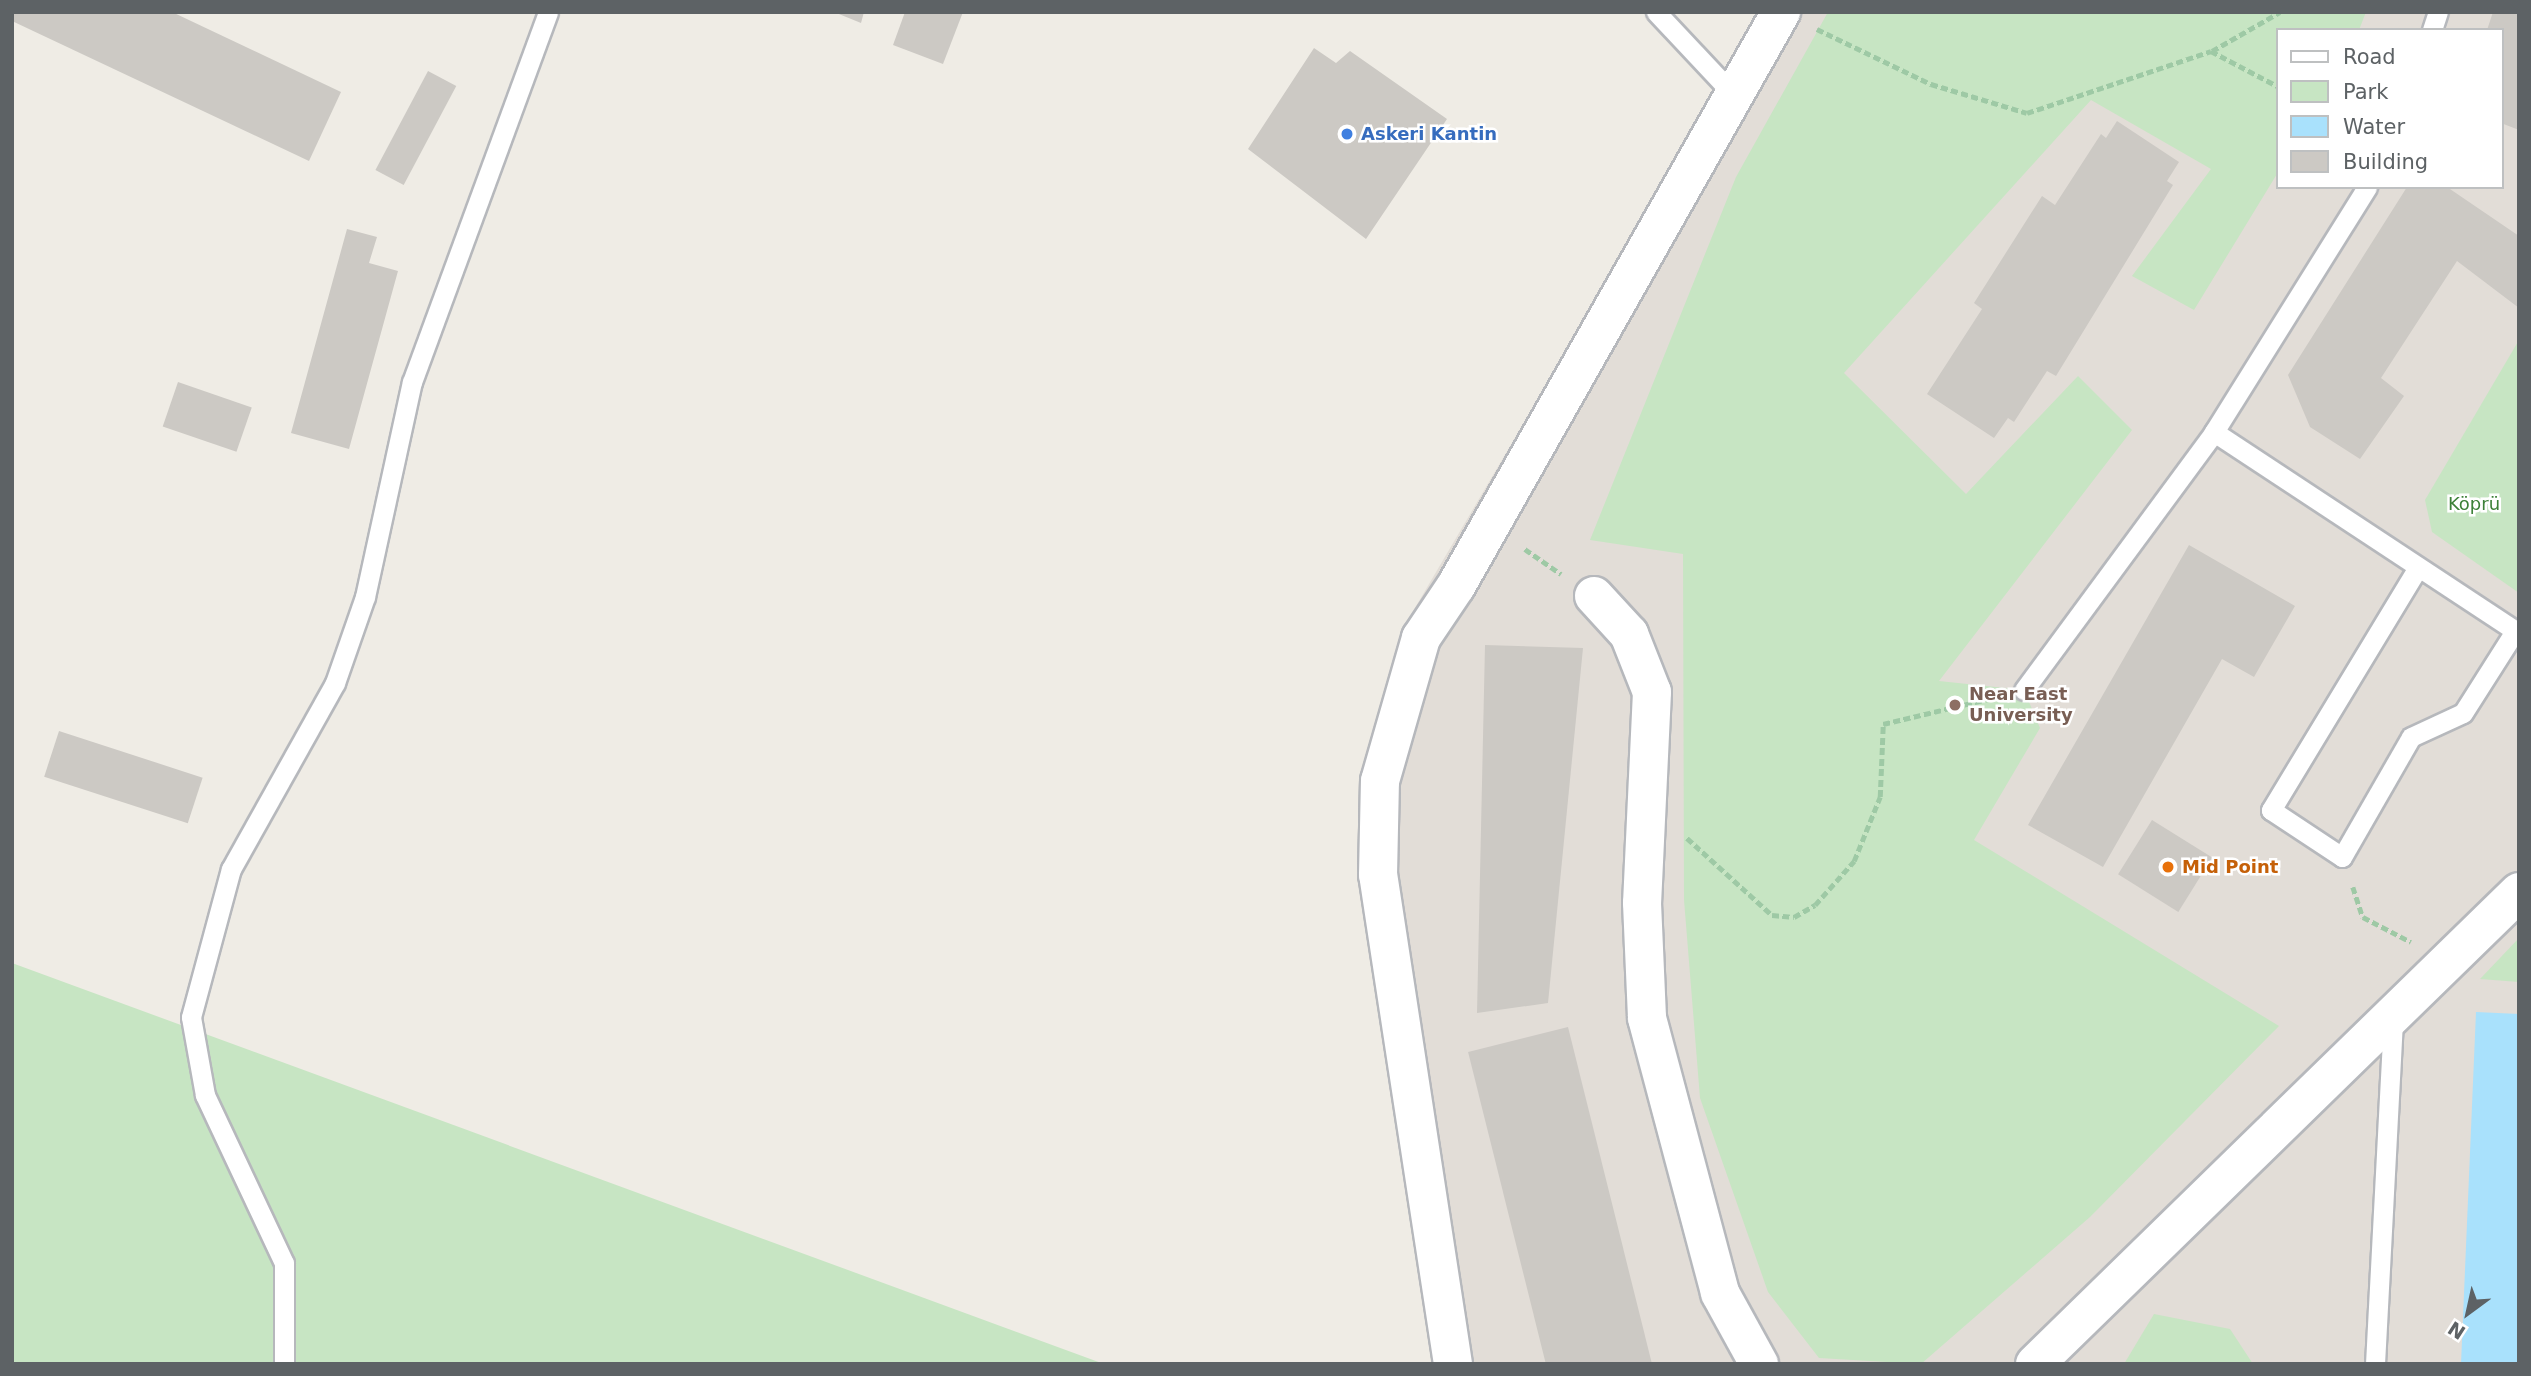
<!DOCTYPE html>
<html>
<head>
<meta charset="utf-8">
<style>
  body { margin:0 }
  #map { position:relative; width:2531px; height:1376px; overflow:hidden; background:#efece5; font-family:"DejaVu Sans",sans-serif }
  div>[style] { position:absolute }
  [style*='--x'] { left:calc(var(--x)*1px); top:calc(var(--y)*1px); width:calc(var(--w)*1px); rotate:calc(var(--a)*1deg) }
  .education>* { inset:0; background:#e2ddd7 }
  .green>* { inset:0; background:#c7e5c3 }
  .water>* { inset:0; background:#a9e1fc }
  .building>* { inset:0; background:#ccc9c4; transform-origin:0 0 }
  .path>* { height:4.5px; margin-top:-2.25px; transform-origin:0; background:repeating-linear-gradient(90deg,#9ec9a5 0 7px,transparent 0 10.5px) }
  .roads { filter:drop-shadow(2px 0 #b6b8bc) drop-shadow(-2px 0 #b6b8bc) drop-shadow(0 2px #b6b8bc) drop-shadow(0 -2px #b6b8bc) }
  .lane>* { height:19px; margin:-9.5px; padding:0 9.5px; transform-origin:9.5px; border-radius:9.5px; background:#fff }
  .street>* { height:38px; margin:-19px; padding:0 19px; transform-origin:19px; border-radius:19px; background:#fff }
  .secondary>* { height:38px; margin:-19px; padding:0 19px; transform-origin:19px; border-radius:19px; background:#fff }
  .dots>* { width:19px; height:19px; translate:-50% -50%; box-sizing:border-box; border:4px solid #fff; border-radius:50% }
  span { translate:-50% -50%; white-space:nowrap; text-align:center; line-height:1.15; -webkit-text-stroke:5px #fff; paint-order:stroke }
  .shop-label { font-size:18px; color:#366cbe; font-weight:700 }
  .left { translate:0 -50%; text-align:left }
  .park-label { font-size:18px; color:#3d8138 }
  .education-label { font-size:18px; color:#785e54; font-weight:700 }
  .food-label { font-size:18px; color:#c56008; font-weight:700 }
  .frame { position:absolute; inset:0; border:14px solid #5d6265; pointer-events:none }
  .legend { position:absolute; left:2276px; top:28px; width:228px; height:161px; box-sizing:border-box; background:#fff; border:2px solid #bec0c1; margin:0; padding:9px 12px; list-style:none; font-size:21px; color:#5d6265 }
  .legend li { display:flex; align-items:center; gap:14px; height:35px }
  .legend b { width:35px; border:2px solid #bec0c1 }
  .north { position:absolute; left:2433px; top:1278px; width:70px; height:70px; -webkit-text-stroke:5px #fff; paint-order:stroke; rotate:213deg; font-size:19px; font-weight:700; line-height:28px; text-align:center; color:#5d6265 }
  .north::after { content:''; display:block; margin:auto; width:24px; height:32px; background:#5d6265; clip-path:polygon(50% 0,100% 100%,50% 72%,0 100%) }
</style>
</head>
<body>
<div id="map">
  <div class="education">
    <i style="clip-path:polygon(evenodd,1765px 12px,2519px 12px,2519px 1364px,1447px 1364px,1380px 781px,1402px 630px,1765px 12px,2277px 30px,2501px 30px,2501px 187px,2277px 187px,2277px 30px)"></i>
  </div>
  <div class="green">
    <i style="clip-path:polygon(1828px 12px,2366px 12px,2359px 30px,2277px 30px,2277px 174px,2194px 310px,2132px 276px,2211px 169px,2091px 100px,1844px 373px,1966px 494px,2078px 376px,2132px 430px,1939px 681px,2024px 690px,2040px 728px,1974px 840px,2279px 1026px,2090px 1217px,1921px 1364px,1819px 1358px,1768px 1292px,1700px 1098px,1684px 900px,1683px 554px,1590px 540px,1736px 177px)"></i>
    <i style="clip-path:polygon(2519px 340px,2519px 593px,2432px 532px,2425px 500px)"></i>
    <i style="clip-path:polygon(2519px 938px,2519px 982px,2480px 979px)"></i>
    <i style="clip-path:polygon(12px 963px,1104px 1364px,12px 1364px)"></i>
    <i style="clip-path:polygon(2154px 1314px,2230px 1329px,2253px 1364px,2124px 1364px)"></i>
  </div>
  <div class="water">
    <i style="clip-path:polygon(2476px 1012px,2519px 1014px,2519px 1364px,2461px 1364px)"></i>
  </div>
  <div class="building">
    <i style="clip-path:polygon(12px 12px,172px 12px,341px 92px,309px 161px,12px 21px)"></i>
    <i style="clip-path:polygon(834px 12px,864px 12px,861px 23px)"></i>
    <i style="clip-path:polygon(905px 12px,963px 12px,943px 64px,893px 45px)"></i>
    <i style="clip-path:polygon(2493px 12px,2519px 12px,2519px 130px,2501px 123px,2501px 30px,2487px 30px)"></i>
    <i style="clip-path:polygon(1314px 48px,1336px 63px,1350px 51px,1447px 119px,1366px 239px,1248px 149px)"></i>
    <i style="left:428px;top:71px;width:32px;height:112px;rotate:28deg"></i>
    <i style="clip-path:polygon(2117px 121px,2179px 162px,2167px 181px,2173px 185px,2056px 376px,2047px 371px,2014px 422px,2008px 418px,1994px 438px,1927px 394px,1982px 309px,1974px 303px,2042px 196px,2055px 205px,2101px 134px,2106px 138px)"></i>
    <i style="clip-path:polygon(2407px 187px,2447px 187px,2519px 236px,2519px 308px,2457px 261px,2381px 378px,2404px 396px,2360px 459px,2310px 427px,2288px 375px)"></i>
    <i style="clip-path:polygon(347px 229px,377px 237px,369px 263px,398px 271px,349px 449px,291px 433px)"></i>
    <i style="left:178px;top:382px;width:78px;height:47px;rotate:19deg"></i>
    <i style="clip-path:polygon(2189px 545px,2295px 606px,2254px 677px,2222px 659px,2103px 867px,2028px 825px)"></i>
    <i style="clip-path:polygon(1485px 645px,1583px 648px,1548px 1003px,1477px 1013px)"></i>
    <i style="left:59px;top:731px;width:151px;height:48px;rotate:18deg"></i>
    <i style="left:2152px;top:820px;width:71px;height:64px;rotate:32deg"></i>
    <i style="left:1568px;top:1027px;width:347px;height:103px;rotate:76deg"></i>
  </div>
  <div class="path">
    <i style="--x:1817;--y:29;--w:127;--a:25.8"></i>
    <i style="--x:1931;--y:84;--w:100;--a:16.8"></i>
    <i style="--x:2027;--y:113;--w:194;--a:-18.6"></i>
    <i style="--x:2211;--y:51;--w:75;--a:27.9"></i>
    <i style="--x:2212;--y:51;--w:78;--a:-29.8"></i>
    <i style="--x:1525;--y:549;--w:44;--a:34.8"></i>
    <i style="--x:1687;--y:838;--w:115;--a:42.2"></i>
    <i style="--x:1772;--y:915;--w:22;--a:5"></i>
    <i style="--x:1794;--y:917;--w:24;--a:-30"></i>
    <i style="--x:1815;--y:905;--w:59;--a:-48.4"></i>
    <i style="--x:1854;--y:861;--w:69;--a:-67.9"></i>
    <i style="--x:1880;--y:797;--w:73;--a:-87.6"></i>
    <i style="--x:1883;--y:724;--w:116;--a:-13.4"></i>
    <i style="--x:2353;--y:887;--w:32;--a:72"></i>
    <i style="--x:2363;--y:917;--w:54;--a:27.5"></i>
  </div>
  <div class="roads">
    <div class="lane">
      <i style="--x:1656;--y:12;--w:114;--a:46.8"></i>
      <i style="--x:2432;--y:30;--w:19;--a:-72"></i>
      <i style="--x:2214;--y:432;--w:365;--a:33.4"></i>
      <i style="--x:2417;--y:569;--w:282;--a:121.2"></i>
      <i style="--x:2271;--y:810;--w:85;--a:33.5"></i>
      <i style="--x:2342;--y:857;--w:138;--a:-60.1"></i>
      <i style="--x:2411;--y:737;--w:57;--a:-24.8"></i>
      <i style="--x:2463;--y:713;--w:97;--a:-57.6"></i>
      <i style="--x:2024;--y:690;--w:320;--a:-53.6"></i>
      <i style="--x:2214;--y:432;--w:289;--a:-58"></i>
      <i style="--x:284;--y:1364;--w:101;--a:-90"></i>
      <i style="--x:284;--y:1263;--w:186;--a:-115.2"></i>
      <i style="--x:205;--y:1095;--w:79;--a:-100.2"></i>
      <i style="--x:191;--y:1017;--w:153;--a:-74.9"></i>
      <i style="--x:231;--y:869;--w:213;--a:-60.8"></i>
      <i style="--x:335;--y:683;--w:91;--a:-70.8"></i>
      <i style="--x:365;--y:597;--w:220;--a:-77.7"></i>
      <i style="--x:412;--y:382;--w:394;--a:-69.8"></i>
      <i style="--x:2375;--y:1364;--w:345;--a:-87"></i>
    </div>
    <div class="street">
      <i style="--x:1594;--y:596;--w:52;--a:47.4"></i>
      <i style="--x:1629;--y:634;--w:62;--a:68.4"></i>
      <i style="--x:1652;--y:692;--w:211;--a:92.7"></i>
      <i style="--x:1642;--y:903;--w:115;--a:87.5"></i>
      <i style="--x:1647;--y:1018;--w:285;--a:75.1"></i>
      <i style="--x:1720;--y:1293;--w:81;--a:61.2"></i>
      <i style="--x:2035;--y:1364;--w:676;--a:-44.28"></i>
    </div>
    <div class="secondary">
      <i style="--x:1453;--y:1364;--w:495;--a:-98.7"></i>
      <i style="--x:1378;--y:875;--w:94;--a:-88.8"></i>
      <i style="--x:1380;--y:781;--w:149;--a:-74"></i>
      <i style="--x:1421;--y:638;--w:63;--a:-56.1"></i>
      <i style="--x:1456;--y:586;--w:660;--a:-60.48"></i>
    </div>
  </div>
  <div class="dots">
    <i style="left:1347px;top:134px;background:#3f7fe0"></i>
    <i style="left:1955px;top:705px;background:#8d6e63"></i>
    <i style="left:2168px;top:867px;background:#e8710a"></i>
  </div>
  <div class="shop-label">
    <span class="left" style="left:1361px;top:134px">Askeri Kantin</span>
  </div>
  <div class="park-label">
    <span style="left:2474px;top:504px">Köprü</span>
  </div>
  <div class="education-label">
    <span class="left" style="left:1969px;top:705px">Near East<br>University</span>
  </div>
  <div class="food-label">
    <span class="left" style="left:2182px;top:867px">Mid Point</span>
  </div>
  <div class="frame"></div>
  <ul class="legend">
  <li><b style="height:9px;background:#fff"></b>Road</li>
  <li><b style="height:19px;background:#c7e5c3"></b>Park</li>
  <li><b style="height:19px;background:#a9e1fc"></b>Water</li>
  <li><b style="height:19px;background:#ccc9c4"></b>Building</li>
  </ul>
  <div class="north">N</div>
</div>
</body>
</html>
